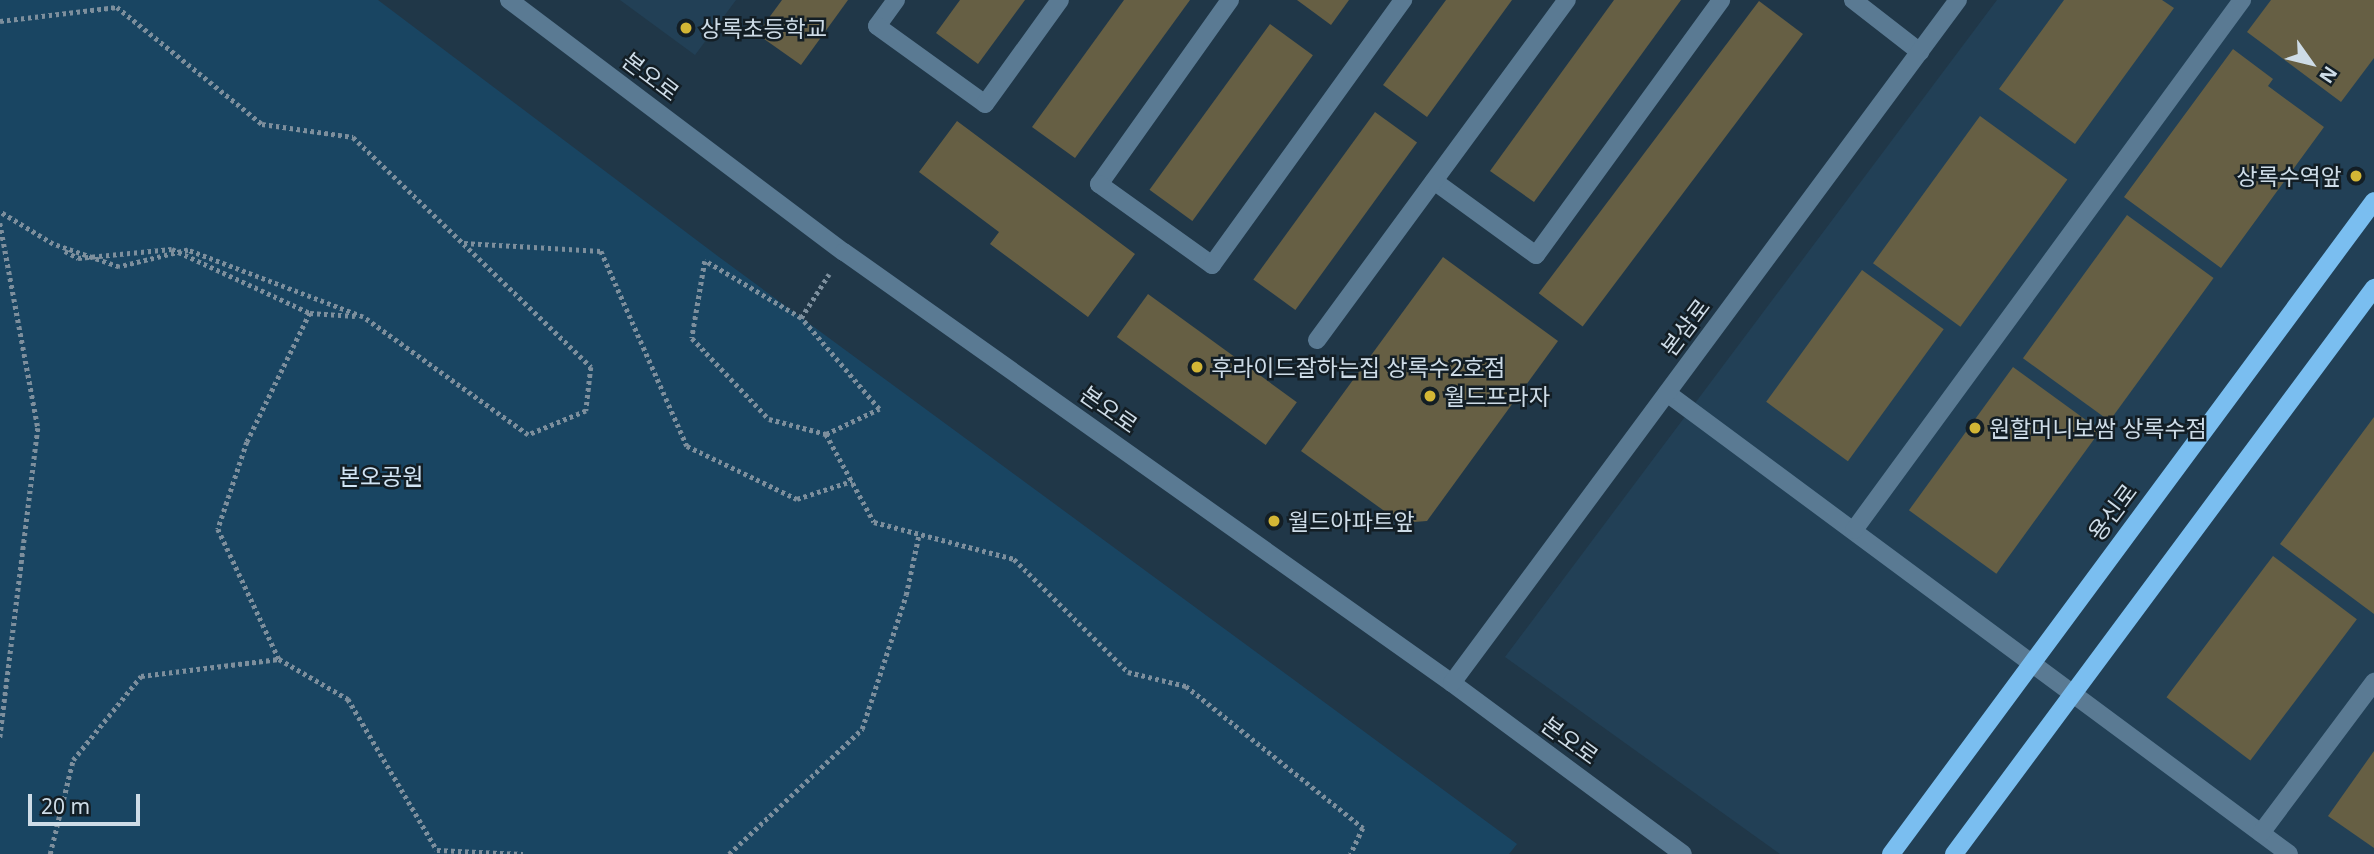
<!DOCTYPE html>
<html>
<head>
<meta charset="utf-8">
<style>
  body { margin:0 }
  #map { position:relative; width:2374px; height:854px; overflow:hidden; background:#203748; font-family:"Noto Sans","Noto Sans KR",sans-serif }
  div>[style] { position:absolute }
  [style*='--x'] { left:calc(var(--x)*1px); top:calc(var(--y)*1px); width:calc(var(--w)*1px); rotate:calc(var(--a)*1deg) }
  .built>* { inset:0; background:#224056 }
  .green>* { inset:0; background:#194562 }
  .building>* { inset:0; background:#665f44; transform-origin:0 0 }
  .path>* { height:4.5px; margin-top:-2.25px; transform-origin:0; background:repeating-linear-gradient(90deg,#7d8f9d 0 3.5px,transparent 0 7px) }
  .minor>* { height:18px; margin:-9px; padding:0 9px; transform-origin:9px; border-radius:9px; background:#5a7a93 }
  .major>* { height:18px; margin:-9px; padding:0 9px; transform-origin:9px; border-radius:9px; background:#7abef0 }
  .dots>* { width:19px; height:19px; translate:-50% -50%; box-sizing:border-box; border:4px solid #131e25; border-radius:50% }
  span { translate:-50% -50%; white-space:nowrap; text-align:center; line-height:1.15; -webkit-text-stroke:5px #131e25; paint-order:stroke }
  .poi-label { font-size:23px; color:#cedce7 }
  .left { translate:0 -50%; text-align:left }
  .right { translate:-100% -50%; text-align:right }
  .street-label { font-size:23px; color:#cedce7 }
  .park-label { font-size:23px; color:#d2e5f5 }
  .north { position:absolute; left:2276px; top:28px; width:70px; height:70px; -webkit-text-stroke:5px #131e25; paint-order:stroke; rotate:124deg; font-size:19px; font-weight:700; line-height:28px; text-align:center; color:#cedce7 }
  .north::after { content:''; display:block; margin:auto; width:24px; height:32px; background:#cedce7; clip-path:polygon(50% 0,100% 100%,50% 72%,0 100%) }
  .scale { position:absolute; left:28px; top:794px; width:112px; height:32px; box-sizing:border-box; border:4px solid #cedce7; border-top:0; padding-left:9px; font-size:21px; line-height:24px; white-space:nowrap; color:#cedce7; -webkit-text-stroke:5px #131e25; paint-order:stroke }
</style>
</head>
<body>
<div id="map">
  <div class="built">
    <i style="clip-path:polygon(620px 0,736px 0,695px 55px)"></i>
    <i style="clip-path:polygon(1997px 0,2374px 0,2374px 854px,1780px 854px,1505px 657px)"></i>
  </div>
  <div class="green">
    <i style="clip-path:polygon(0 0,378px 0,719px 257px,1517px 844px,1509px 854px,0 854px)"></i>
  </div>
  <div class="building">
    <i style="clip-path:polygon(782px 0,848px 0,801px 65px,757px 34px)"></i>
    <i style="clip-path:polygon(960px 0,1025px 0,978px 64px,936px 33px)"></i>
    <i style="clip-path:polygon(1124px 0,1190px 0,1075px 158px,1032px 127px)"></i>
    <i style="clip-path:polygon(1297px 0,1349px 0,1331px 25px)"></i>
    <i style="clip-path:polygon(1446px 0,1512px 0,1427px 117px,1383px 85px)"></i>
    <i style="clip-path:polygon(1614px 0,1681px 0,1534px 202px,1490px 171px)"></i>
    <i style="clip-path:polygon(2064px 0,2162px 0,2174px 8px,2075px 144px,1999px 89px)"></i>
    <i style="clip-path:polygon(2271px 0,2374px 0,2374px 58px,2341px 102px,2247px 32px)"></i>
    <i style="left:1759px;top:1px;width:55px;height:366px;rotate:37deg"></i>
    <i style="left:1270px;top:24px;width:53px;height:205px;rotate:36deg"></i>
    <i style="clip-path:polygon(2233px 49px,2273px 79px,2268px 86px,2324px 127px,2221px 268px,2124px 197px)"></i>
    <i style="left:1375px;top:112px;width:52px;height:207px;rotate:36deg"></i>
    <i style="left:1980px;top:116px;width:108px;height:182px;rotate:36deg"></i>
    <i style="clip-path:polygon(957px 121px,1135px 254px,1088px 317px,990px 244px,999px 232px,919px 172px)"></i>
    <i style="left:2127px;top:215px;width:107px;height:177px;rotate:36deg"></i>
    <i style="clip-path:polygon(1443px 257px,1558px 341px,1427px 521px,1401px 523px,1301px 451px)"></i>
    <i style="left:1862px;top:270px;width:101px;height:163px;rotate:36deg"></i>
    <i style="left:1148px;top:294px;width:184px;height:53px;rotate:36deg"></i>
    <i style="left:2013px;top:367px;width:108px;height:177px;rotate:36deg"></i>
    <i style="clip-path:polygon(2374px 417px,2374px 614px,2280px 544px)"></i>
    <i style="left:2273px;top:556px;width:105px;height:177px;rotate:37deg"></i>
    <i style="clip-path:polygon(2374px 751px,2374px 848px,2328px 816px)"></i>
  </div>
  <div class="path">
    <i style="--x:0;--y:21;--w:118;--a:-6.8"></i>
    <i style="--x:117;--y:7;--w:186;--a:38.9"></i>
    <i style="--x:262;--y:124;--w:92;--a:8.1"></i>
    <i style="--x:353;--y:137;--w:331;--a:44"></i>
    <i style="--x:591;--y:367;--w:44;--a:96.5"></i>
    <i style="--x:586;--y:411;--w:63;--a:157.5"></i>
    <i style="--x:528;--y:435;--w:203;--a:-144.4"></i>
    <i style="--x:363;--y:317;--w:187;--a:-159.1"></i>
    <i style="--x:188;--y:250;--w:71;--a:166.2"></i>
    <i style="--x:119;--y:267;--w:70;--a:-160.8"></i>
    <i style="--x:53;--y:244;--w:62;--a:-148.9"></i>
    <i style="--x:0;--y:223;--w:208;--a:79.5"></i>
    <i style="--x:38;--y:428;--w:313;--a:97"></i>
    <i style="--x:464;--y:243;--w:137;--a:3.3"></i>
    <i style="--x:601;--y:251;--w:213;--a:66.2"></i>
    <i style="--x:687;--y:446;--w:122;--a:25.7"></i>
    <i style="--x:797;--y:499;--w:58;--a:-18.1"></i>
    <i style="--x:65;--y:251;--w:15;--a:28"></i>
    <i style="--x:78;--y:258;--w:94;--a:-5.5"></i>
    <i style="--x:172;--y:249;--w:152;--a:24.9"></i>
    <i style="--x:310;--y:313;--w:45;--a:3.8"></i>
    <i style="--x:310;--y:313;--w:144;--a:116"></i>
    <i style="--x:247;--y:442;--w:92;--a:108.4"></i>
    <i style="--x:218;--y:529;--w:144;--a:64.9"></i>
    <i style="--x:279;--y:659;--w:80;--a:30.1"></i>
    <i style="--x:348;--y:699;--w:175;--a:59.5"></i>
    <i style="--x:437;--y:850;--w:86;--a:2.7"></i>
    <i style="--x:801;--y:318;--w:52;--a:-57.5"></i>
    <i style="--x:826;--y:434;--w:59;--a:-25.3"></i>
    <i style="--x:879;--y:409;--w:120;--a:-130.6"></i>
    <i style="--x:801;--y:318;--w:112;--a:-149.3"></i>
    <i style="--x:705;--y:261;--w:78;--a:99.6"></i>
    <i style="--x:692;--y:338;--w:112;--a:46.5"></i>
    <i style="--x:769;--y:419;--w:59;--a:14.7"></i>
    <i style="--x:826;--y:434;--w:100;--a:61.4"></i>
    <i style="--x:874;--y:522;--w:145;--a:14.8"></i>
    <i style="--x:1014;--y:559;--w:161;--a:44.7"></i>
    <i style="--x:1128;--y:672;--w:60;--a:13.6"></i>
    <i style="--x:1186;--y:686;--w:227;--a:38.7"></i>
    <i style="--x:1363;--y:828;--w:29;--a:115"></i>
    <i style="--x:50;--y:854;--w:97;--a:-76.3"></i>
    <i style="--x:73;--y:760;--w:108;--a:-51"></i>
    <i style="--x:141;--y:676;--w:139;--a:-7"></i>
    <i style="--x:729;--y:854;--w:183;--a:-43.2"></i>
    <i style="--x:862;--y:729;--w:141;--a:-71.8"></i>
    <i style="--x:906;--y:595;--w:62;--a:-78"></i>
  </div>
  <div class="minor">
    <i style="--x:509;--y:0;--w:419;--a:37"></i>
    <i style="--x:844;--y:252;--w:745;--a:35.33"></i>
    <i style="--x:1452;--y:683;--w:287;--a:36.5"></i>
    <i style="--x:896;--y:0;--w:32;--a:126"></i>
    <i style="--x:877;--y:26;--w:133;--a:35.8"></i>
    <i style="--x:985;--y:104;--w:128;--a:-54.2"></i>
    <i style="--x:1230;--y:0;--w:226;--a:125.4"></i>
    <i style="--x:1099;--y:184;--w:139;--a:35.6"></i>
    <i style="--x:1212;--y:265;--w:327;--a:-54.2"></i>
    <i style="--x:1853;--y:0;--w:85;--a:37.8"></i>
    <i style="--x:1434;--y:181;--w:126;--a:36"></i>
    <i style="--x:1536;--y:255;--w:315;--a:-54"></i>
    <i style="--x:1317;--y:340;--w:422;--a:-53.7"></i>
    <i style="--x:1667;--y:393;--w:774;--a:36.54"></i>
    <i style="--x:1854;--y:530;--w:657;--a:-53.79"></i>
    <i style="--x:1452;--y:683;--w:850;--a:-53.47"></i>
    <i style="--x:2261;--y:833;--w:189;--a:-53.2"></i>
  </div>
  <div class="major">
    <i style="--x:1891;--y:854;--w:812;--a:-53.51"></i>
    <i style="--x:1954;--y:854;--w:705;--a:-53.42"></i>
  </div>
  <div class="dots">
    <i style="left:686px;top:28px;background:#d3b635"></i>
    <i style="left:2356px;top:176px;background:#d3b635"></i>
    <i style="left:1197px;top:367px;background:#d3b635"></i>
    <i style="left:1430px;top:396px;background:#d3b635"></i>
    <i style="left:1975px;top:428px;background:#d3b635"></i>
    <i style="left:1274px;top:521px;background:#d3b635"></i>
  </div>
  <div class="poi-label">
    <span class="left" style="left:700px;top:28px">상록초등학교</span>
    <span class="right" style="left:2342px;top:176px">상록수역앞</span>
    <span class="left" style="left:1211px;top:367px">후라이드잘하는집 상록수2호점</span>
    <span class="left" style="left:1444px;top:396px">월드프라자</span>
    <span class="left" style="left:1989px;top:428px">원할머니보쌈 상록수점</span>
    <span class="left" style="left:1288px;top:521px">월드아파트앞</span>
  </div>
  <div class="street-label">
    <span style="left:651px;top:76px;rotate:37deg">본오로</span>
    <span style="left:1685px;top:327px;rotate:-53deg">본삼로</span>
    <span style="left:1109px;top:409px;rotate:35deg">본오로</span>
    <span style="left:2112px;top:512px;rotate:-53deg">용신로</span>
    <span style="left:1570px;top:740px;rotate:36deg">본오로</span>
  </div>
  <div class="park-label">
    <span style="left:381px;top:476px">본오공원</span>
  </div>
  <div class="north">N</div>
  <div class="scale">20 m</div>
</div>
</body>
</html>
